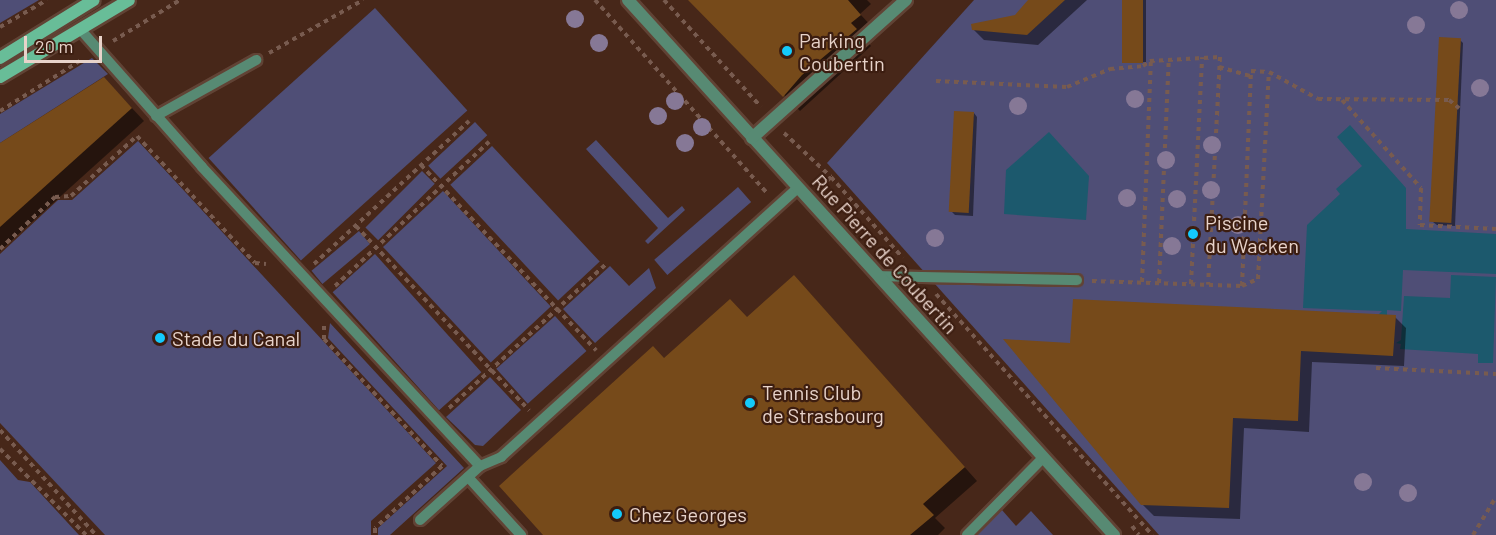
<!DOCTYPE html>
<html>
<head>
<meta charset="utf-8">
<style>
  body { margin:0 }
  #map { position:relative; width:1496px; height:535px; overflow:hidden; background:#472719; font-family:Barlow,sans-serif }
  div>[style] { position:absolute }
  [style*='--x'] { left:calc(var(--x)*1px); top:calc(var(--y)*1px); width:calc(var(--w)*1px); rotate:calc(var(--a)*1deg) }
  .green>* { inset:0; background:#4f4e76; transform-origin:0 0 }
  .water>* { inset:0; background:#1c596d }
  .shadow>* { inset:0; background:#0007; transform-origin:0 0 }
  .building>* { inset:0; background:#764a1a; transform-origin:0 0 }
  .path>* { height:4px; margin-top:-2px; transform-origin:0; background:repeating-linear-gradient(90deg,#785b4f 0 4.5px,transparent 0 9px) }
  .roads { filter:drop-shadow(2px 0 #614335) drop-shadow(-2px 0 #614335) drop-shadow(0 2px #614335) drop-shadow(0 -2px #614335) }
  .service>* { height:10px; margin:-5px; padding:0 5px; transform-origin:5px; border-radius:5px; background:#578a73 }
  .minor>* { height:12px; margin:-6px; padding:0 6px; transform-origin:6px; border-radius:6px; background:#578a73 }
  .secondary>* { height:12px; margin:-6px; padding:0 6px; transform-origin:6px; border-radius:6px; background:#68bd98 }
  .trees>* { width:18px; height:18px; margin:-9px; border-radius:50%; background:#867896 }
  .dots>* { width:16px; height:16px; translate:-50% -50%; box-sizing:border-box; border:3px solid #3c1d10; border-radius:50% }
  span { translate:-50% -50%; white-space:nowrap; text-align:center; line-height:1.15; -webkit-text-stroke:4.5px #3c1d10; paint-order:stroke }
  .poi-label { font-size:20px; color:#e8d3ca }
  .left { translate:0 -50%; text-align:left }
  .street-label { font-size:20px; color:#e8d3ca }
  .scale { position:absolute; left:24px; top:36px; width:78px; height:27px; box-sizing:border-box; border:3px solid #e8d3ca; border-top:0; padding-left:8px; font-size:18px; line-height:21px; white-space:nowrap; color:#e8d3ca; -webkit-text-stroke:4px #3c1d10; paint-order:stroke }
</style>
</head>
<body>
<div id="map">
  <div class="green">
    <i style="clip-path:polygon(0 0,39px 0,0 23px)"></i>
    <i style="clip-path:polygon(974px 0,1496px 0,1496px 535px,1159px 535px,827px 163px)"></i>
    <i style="left:375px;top:8px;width:138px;height:224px;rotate:48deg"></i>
    <i style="clip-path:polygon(92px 58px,108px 74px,0 143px,0 114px)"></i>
    <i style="left:475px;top:122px;width:18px;height:64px;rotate:47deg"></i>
    <i style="clip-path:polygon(596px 140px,668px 218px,682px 206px,685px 210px,648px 244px,645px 241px,658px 228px,586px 149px)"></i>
    <i style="clip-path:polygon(138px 141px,436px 463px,371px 521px,371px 535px,105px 535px,0 423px,0 254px,58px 200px,72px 200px)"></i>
    <i style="left:492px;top:146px;width:158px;height:57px;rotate:47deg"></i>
    <i style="left:422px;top:171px;width:18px;height:80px;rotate:45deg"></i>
    <i style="left:738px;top:187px;width:20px;height:111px;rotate:49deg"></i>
    <i style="left:443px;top:191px;width:158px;height:82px;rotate:47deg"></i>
    <i style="left:359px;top:231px;width:17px;height:62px;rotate:50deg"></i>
    <i style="left:375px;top:254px;width:159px;height:57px;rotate:48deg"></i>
    <i style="clip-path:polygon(610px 266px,629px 286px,649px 268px,656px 288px,595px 343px,563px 309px)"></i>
    <i style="left:555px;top:316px;width:47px;height:79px;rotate:48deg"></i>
    <i style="clip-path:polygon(330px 323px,464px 468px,390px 535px,378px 535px,378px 528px,447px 466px,328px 338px)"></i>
    <i style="clip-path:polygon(490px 377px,521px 410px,483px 446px,475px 445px,446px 417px)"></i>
    <i style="clip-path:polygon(0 460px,18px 480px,30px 482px,79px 535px,0 535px)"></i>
    <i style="clip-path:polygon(1002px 510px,1016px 526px,1031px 511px,1053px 535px,977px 535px)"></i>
  </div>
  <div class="water">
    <i style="clip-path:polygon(1350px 125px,1406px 188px,1406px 229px,1496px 234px,1496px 274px,1403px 270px,1401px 311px,1387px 310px,1387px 317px,1377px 316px,1382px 311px,1303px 308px,1307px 225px,1340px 194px,1336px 189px,1362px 166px,1337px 137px)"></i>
    <i style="clip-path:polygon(1049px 132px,1089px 176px,1086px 220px,1004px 214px,1006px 170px)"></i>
    <i style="clip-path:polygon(1451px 275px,1496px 277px,1493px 363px,1478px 363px,1478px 354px,1400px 349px,1401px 344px,1396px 343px,1401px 340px,1404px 296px,1450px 298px)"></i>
  </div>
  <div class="shadow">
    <i style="clip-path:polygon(691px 0,867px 0,871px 4px,860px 14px,876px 31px,866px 40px,871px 46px,800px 111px)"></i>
    <i style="clip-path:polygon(1030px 0,1087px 0,1038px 45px,984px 40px,973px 29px,1016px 17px)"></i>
    <i style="left:1124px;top:0;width:22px;height:62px"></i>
    <i style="clip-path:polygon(1460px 40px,1463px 43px,1455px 226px,1437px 225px,1433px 222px)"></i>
    <i style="clip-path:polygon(117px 92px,144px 121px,0 251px,0 145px)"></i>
    <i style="clip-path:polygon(974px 113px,977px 117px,973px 216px,955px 215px,951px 211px)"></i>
    <i style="clip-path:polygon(807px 290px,977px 481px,935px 518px,945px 528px,938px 535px,545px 535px,665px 359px)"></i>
    <i style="clip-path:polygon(1395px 317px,1406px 328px,1404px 366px,1312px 362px,1309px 432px,1244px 428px,1240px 519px,1154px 516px,1142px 504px,1071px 344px)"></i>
  </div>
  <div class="building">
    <i style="clip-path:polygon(688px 0,848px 0,861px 15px,851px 23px,857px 29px,802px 75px,783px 97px)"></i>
    <i style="clip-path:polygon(1028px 0,1065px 0,1027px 35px,972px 30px,971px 24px,1015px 15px)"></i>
    <i style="left:1122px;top:0;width:21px;height:63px"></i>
    <i style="left:1439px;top:37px;width:22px;height:185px;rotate:3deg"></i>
    <i style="clip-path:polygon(104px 77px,132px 108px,0 227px,0 143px)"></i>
    <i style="left:954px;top:111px;width:20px;height:101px;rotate:3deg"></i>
    <i style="clip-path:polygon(794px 275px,965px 467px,923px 504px,934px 515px,910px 535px,543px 535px,499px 486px,653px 346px,664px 358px,730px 299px,747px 317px)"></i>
    <i style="clip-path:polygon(1073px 299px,1396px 315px,1393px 356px,1301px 351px,1298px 421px,1233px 418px,1229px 508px,1141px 505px,1003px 339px,1070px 343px)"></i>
  </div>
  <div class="path">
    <i style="--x:595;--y:0;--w:257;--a:48.3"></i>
    <i style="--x:664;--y:0;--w:144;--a:47.8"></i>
    <i style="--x:0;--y:27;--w:54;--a:-29.9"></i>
    <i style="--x:113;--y:41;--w:79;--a:-31.5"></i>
    <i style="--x:269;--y:53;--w:108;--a:-29.4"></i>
    <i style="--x:1219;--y:67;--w:33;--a:16"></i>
    <i style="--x:936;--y:81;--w:131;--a:2.6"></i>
    <i style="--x:1067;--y:87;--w:47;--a:-22.7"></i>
    <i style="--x:1110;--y:69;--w:33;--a:-5"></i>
    <i style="--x:1143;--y:66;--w:9;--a:-36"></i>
    <i style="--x:1150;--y:61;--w:70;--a:-3.3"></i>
    <i style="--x:1220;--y:57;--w:228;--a:93"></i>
    <i style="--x:1342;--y:100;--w:118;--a:48.1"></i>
    <i style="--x:1421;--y:188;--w:37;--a:92"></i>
    <i style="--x:1420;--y:225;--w:76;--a:3"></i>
    <i style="--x:0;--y:111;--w:98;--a:-32.1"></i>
    <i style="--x:784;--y:133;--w:64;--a:43.1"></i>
    <i style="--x:831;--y:177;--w:108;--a:48.4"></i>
    <i style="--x:421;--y:165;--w:255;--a:46.6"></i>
    <i style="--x:821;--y:187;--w:14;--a:-45"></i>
    <i style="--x:356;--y:226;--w:253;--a:46.8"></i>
    <i style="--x:0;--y:249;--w:76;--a:-43.4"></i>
    <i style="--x:55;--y:197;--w:16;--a:-4"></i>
    <i style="--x:71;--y:196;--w:89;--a:-42.3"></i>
    <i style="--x:137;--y:136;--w:173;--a:47.1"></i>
    <i style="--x:255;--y:263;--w:11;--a:5"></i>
    <i style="--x:314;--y:264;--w:211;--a:-42.7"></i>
    <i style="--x:1092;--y:281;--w:150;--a:1.9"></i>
    <i style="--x:1242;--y:286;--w:17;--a:-24"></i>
    <i style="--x:1258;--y:279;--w:207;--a:-87"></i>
    <i style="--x:1142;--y:282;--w:221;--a:-87.7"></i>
    <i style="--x:1159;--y:283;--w:225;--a:-87.5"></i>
    <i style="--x:1191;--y:284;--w:227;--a:-87.2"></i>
    <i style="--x:335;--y:286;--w:211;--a:-43.1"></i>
    <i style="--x:1242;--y:286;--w:215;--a:-87.6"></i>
    <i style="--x:1251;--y:71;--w:18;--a:3"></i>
    <i style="--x:1269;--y:72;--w:56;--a:28.9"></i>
    <i style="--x:1318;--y:99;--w:131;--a:0.4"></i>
    <i style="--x:1449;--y:100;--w:13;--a:39"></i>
    <i style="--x:936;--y:294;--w:324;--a:48.1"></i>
    <i style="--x:324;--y:326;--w:13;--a:90"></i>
    <i style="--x:324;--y:339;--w:173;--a:47.1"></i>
    <i style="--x:442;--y:466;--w:91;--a:137.2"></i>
    <i style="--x:375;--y:528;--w:7;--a:90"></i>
    <i style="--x:1376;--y:368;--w:120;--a:2.9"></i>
    <i style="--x:449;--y:408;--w:212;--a:-42.5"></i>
    <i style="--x:0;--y:430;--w:142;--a:47.6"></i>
    <i style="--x:0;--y:449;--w:122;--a:45"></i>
    <i style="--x:1132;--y:526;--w:11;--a:52"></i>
    <i style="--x:1473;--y:535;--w:44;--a:-58.8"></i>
  </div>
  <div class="roads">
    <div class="service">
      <i style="--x:80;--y:29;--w:184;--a:48.5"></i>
      <i style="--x:202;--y:167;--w:408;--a:47.1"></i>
      <i style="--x:156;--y:116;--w:115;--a:-29.2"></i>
      <i style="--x:878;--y:276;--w:199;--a:1.2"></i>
      <i style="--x:468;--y:477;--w:79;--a:47.6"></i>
      <i style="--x:420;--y:520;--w:81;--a:-42"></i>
      <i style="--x:480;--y:466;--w:23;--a:-23"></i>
      <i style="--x:501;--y:457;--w:401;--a:-42.2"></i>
      <i style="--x:967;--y:535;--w:108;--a:-45.4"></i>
    </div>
    <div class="minor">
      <i style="--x:628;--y:0;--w:723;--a:47.75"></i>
      <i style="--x:752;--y:138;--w:207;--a:-41.9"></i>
    </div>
    <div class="secondary">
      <i style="--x:0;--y:58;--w:110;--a:-31.7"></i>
      <i style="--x:0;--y:77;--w:150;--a:-30.8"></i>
    </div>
  </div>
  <div class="trees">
    <i style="left:1459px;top:10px"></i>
    <i style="left:575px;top:19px"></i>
    <i style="left:1416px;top:25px"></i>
    <i style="left:599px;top:43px"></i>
    <i style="left:1480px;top:88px"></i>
    <i style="left:1135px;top:99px"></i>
    <i style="left:675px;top:101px"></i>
    <i style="left:1018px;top:106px"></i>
    <i style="left:658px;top:116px"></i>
    <i style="left:702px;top:127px"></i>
    <i style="left:685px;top:143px"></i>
    <i style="left:1212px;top:145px"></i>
    <i style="left:1166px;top:160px"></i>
    <i style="left:1211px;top:190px"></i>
    <i style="left:1127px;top:198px"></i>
    <i style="left:1177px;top:199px"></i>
    <i style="left:1238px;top:225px"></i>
    <i style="left:935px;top:238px"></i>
    <i style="left:1172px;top:246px"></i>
    <i style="left:1363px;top:482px"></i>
    <i style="left:1408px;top:493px"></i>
  </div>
  <div class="dots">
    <i style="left:787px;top:51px;background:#14cafb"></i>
    <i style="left:1193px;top:234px;background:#14cafb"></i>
    <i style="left:160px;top:338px;background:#14cafb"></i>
    <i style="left:750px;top:403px;background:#14cafb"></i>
    <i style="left:617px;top:514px;background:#14cafb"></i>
  </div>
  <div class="poi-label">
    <span class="left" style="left:799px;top:52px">Parking<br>Coubertin</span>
    <span class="left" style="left:1205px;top:234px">Piscine<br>du Wacken</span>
    <span class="left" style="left:172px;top:338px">Stade du Canal</span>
    <span class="left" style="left:762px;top:404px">Tennis Club<br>de Strasbourg</span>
    <span class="left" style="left:629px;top:514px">Chez Georges</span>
  </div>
  <div class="street-label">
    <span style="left:885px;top:254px;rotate:48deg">Rue Pierre de Coubertin</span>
  </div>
  <div class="scale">20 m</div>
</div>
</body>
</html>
